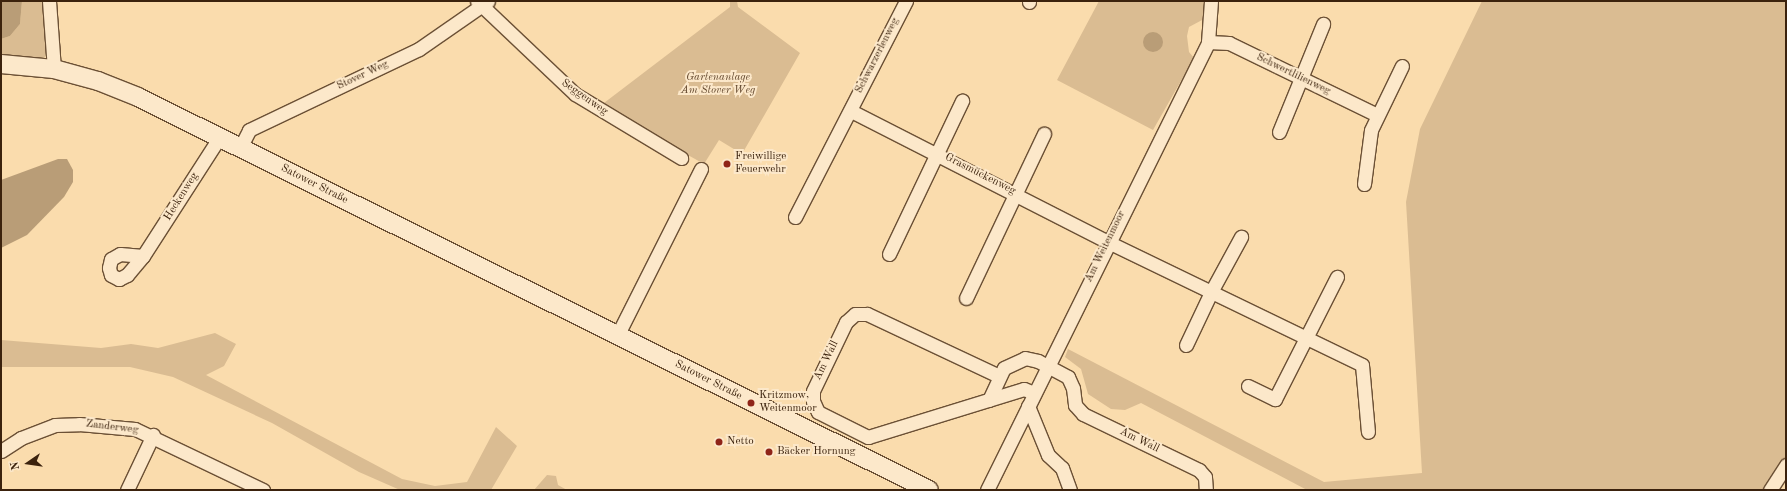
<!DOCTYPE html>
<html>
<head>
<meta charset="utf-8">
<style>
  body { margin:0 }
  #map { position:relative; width:1787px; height:491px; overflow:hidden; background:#fadcad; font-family:"Old Standard TT",serif }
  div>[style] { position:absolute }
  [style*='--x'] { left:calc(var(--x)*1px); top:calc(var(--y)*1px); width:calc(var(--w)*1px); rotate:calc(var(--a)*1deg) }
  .green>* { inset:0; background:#dabc92 }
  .water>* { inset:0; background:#b99d77 }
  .round { border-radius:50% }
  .roads { filter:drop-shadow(1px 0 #6b5035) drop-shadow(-1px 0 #6b5035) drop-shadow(0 1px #6b5035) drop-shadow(0 -1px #6b5035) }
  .street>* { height:13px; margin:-6.5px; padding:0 6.5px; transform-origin:6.5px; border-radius:6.5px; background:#fce8ca }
  .secondary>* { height:18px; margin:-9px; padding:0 9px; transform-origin:9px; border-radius:9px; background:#fce8ca }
  .dots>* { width:11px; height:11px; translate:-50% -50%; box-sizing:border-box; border:2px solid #fce8ca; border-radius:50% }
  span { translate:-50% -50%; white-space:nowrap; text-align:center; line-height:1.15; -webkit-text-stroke:4px #fce8ca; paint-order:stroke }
  .street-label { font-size:11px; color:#3b220d }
  .park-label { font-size:11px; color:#63482e; font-style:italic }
  .poi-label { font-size:11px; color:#3b220d }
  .left { translate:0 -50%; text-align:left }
  .frame { position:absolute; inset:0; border:2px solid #3b220d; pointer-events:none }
  .north { position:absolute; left:8px; top:443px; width:40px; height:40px; -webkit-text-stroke:3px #fce8ca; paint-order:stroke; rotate:257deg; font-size:11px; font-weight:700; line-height:16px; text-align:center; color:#3b220d }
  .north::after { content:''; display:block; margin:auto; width:14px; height:18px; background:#3b220d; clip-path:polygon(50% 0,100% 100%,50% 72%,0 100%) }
</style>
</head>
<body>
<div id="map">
  <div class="green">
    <i style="clip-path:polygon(22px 1px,44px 1px,47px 55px,43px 59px,1px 57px,1px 39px,10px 36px,20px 24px)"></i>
    <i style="clip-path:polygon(730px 1px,737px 1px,738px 7px,800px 53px,742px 154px,719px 140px,704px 164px,600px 106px,730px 7px)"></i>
    <i style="clip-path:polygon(1099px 1px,1205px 1px,1204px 19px,1189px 27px,1187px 36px,1189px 52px,1194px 58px,1153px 130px,1057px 80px)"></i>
    <i style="clip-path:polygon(1482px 1px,1786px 1px,1786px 458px,1766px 490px,1307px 490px,1141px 403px,1125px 410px,1111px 409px,1088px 394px,1081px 369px,1065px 357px,1068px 349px,1324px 482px,1422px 473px,1406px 202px,1420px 129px)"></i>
    <i style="clip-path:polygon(215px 333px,236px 344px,224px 366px,206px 375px,402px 479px,435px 486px,467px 482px,496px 427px,517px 446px,491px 490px,400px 490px,359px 472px,272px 423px,173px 377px,130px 367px,1px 367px,1px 340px,101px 348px,131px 344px,158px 348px)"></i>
    <i style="clip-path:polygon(547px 475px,556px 476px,558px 485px,567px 490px,534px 490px)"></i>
  </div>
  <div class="water">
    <i style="clip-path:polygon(1px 1px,22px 1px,20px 24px,10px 36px,1px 39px)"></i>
    <i class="round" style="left:1143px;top:32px;width:20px;height:20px"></i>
    <i style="clip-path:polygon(58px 159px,67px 159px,73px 170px,73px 182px,64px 197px,27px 235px,1px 248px,1px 180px)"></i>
  </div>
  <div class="roads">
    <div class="street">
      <i style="--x:49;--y:1;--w:68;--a:85.8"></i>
      <i style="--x:477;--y:1;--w:135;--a:43.5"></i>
      <i style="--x:575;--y:94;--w:124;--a:31.1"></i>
      <i style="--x:1029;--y:2;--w:1;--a:-90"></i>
      <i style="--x:1208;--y:42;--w:21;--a:3"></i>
      <i style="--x:1229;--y:43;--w:165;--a:25.9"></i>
      <i style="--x:851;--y:111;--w:288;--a:27"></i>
      <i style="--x:1108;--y:242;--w:282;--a:25.8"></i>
      <i style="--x:1362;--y:365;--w:67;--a:84.9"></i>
      <i style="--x:1279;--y:132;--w:117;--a:-67.8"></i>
      <i style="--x:240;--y:148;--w:20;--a:-63"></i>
      <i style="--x:249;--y:130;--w:188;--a:-25.5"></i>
      <i style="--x:419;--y:49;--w:84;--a:-34.8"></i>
      <i style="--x:1364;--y:184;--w:54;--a:-82.6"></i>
      <i style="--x:1371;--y:130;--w:71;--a:-64.2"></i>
      <i style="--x:795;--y:217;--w:243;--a:-62.8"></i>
      <i style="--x:889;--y:254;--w:170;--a:-64.5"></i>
      <i style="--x:143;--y:256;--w:23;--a:-175"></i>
      <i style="--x:120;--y:254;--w:10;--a:151"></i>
      <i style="--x:111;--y:259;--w:9;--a:103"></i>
      <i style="--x:109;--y:268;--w:7;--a:74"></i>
      <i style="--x:111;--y:275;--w:9;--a:27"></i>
      <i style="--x:119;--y:279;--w:9;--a:-27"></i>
      <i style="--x:127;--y:275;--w:25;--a:-50"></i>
      <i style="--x:143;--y:256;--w:140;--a:-57.2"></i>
      <i style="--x:966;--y:298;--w:182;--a:-64.6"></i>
      <i style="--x:617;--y:336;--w:187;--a:-63.3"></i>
      <i style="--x:1186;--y:345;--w:59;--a:-64.7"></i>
      <i style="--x:1211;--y:292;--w:63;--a:-61.4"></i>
      <i style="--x:999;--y:376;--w:146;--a:-154.8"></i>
      <i style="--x:867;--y:314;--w:12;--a:180"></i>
      <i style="--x:855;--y:314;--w:12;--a:138"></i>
      <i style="--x:846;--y:322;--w:76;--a:115.6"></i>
      <i style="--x:813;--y:391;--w:10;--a:90"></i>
      <i style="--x:813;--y:401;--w:12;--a:66"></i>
      <i style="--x:818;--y:412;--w:56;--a:26.6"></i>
      <i style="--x:868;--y:437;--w:163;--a:-17.1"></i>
      <i style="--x:1024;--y:389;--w:11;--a:22"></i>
      <i style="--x:1248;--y:386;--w:30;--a:26"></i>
      <i style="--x:1275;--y:399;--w:137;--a:-63.1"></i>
      <i style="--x:989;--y:400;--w:35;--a:-65"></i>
      <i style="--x:1004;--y:368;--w:23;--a:-25"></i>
      <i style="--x:1025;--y:358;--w:13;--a:13"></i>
      <i style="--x:1038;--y:361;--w:34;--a:28"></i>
      <i style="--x:1068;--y:377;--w:12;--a:66"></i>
      <i style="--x:1073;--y:388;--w:17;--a:83"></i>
      <i style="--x:1075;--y:405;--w:12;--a:48"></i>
      <i style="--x:1083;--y:414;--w:129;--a:25.8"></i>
      <i style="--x:1199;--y:470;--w:9;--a:49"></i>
      <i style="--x:1205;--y:477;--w:13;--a:86"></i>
      <i style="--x:1028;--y:406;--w:53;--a:67.8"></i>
      <i style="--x:1048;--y:455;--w:19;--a:43"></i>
      <i style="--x:1062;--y:468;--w:23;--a:70"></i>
      <i style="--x:1;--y:451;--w:24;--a:-33"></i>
      <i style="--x:21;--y:438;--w:36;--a:-21"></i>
      <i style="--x:55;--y:425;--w:24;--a:-2"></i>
      <i style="--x:79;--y:424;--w:56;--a:5.1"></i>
      <i style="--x:135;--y:429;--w:142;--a:25.5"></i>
      <i style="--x:127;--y:490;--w:61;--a:-64.7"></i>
      <i style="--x:987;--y:490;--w:500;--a:-63.7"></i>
      <i style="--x:1208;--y:42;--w:41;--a:-85.8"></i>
      <i style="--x:1770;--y:490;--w:30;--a:-57"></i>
    </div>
    <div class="secondary">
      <i style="--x:1;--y:64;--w:53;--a:5.4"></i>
      <i style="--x:54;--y:69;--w:46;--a:15.3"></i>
      <i style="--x:98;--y:81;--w:43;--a:21.8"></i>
      <i style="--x:138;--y:97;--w:883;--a:26.42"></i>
    </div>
  </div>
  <div class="dots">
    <i style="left:727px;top:164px;background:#8f2418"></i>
    <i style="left:751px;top:403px;background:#8f2418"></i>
    <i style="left:719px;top:442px;background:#8f2418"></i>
    <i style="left:769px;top:452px;background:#8f2418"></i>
  </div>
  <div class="street-label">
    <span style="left:878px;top:56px;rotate:-63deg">Schwarzerlenweg</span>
    <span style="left:1293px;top:75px;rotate:26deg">Schwertlilienweg</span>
    <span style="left:363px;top:76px;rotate:-25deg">Stover Weg</span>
    <span style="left:584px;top:98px;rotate:35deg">Seggenweg</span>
    <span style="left:980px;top:175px;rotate:27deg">Grasmückenweg</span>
    <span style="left:314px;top:185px;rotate:27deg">Satower Straße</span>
    <span style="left:182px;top:197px;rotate:-58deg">Heckenweg</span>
    <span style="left:1106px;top:247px;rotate:-64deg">Am Weitenmoor</span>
    <span style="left:827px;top:361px;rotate:-64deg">Am Wall</span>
    <span style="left:708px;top:381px;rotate:27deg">Satower Straße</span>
    <span style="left:112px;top:428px;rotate:7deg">Zanderweg</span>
    <span style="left:1139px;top:441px;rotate:26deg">Am Wall</span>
  </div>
  <div class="park-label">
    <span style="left:718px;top:85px">Gartenanlage<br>Am Stover Weg</span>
  </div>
  <div class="poi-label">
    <span class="left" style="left:735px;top:164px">Freiwillige<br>Feuerwehr</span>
    <span class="left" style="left:759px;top:403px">Kritzmow,<br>Weitenmoor</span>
    <span class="left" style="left:727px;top:442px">Netto</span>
    <span class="left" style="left:777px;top:452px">Bäcker Hornung</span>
  </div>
  <div class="frame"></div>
  <div class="north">N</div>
</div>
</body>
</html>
